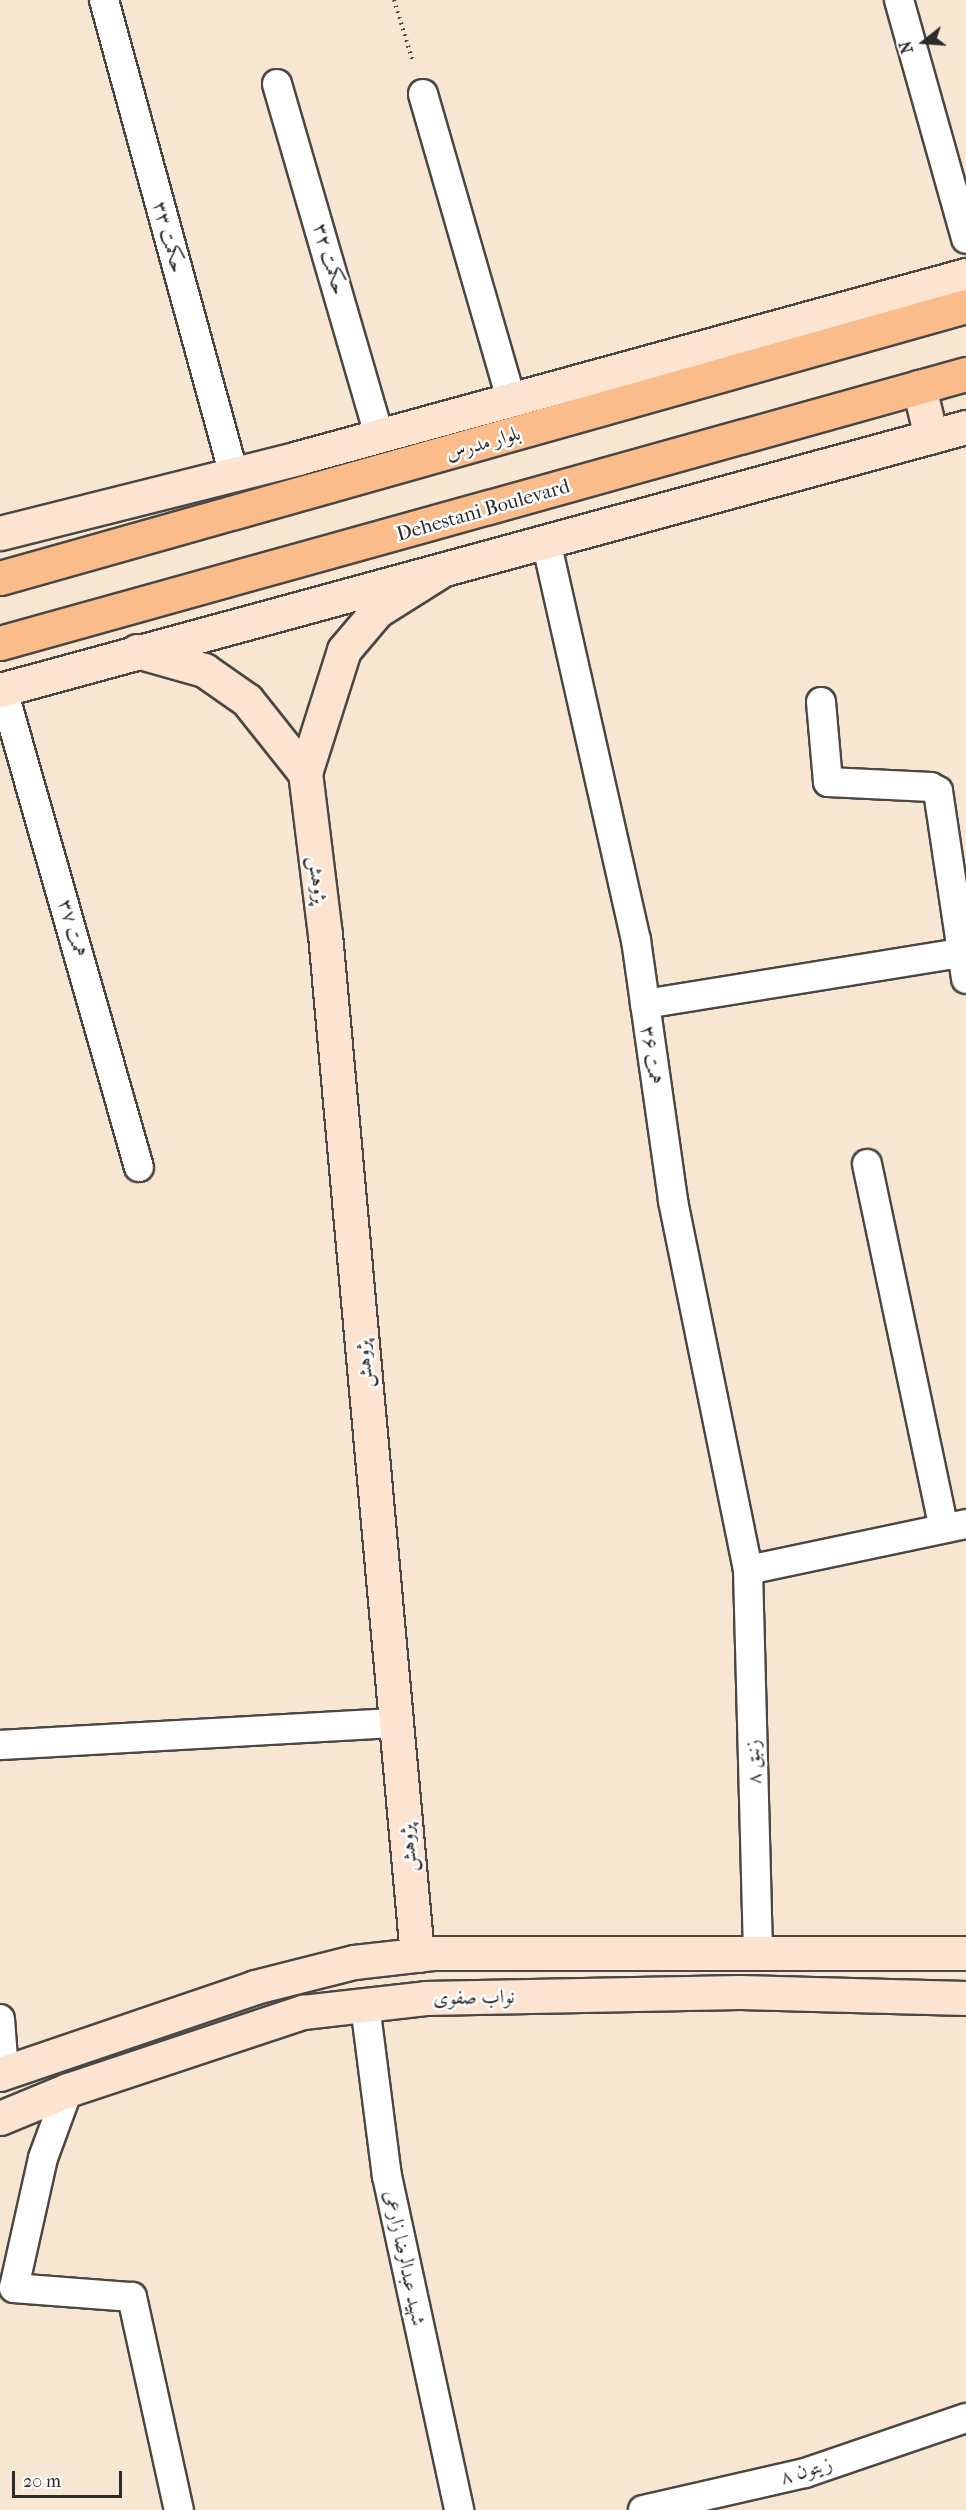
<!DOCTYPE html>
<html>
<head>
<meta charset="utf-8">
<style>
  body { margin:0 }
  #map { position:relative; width:966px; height:2510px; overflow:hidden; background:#f7e7d2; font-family:"IM FELL French Canon",Amiri,serif }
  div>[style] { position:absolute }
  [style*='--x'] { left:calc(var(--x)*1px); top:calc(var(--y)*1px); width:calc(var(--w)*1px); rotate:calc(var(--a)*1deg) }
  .path>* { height:4px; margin-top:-2px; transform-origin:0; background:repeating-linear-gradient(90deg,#4a4744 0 1.5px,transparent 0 6px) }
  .roads { filter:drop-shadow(2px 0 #4a4744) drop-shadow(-2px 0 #4a4744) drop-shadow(0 2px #4a4744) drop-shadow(0 -2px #4a4744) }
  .street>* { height:28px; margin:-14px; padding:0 14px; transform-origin:14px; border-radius:14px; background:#fff }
  .secondary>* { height:33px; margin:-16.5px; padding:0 16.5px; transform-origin:16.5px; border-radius:16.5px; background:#fde4d1 }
  .primary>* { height:33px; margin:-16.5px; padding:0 16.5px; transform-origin:16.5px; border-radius:16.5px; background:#fabc8b }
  span { translate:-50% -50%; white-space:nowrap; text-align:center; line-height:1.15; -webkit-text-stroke:5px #fff; paint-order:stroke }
  .street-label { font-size:20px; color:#2b2b2b }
  .north { position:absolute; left:894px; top:12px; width:60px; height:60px; -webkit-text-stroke:4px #fff; paint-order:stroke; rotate:253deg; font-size:16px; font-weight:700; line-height:24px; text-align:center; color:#2b2b2b }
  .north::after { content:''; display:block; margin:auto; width:21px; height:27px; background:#2b2b2b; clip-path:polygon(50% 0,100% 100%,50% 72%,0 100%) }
  .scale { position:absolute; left:12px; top:2471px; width:110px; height:27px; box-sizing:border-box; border:3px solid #2b2b2b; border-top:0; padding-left:8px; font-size:18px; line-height:21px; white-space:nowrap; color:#2b2b2b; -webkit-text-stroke:4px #fff; paint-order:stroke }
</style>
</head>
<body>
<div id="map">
  <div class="path">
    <i style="--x:394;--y:0;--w:65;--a:73"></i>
  </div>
  <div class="roads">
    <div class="street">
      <i style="--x:104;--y:0;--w:492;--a:74.7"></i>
      <i style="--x:899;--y:0;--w:248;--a:74.3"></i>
      <i style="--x:277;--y:84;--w:366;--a:73.8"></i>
      <i style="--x:423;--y:94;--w:316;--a:73.9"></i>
      <i style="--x:546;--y:541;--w:409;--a:77.3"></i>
      <i style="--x:636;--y:940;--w:264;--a:81.9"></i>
      <i style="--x:673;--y:1201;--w:377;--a:78.5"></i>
      <i style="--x:748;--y:1570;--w:384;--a:88.5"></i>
      <i style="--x:3;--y:690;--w:496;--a:74.1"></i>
      <i style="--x:821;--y:702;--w:80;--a:85"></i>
      <i style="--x:828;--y:782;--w:103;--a:2.8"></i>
      <i style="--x:931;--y:787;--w:8;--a:30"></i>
      <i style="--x:938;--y:791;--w:190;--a:81.5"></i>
      <i style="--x:645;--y:1004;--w:320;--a:-9.2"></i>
      <i style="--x:867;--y:1164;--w:372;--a:78.1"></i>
      <i style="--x:748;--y:1570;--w:223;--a:-11.9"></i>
      <i style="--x:0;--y:1745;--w:398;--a:-3.2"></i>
      <i style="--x:365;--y:2005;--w:172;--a:82.7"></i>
      <i style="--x:387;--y:2176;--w:342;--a:77.8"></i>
      <i style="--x:0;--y:2019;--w:53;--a:85.7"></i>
      <i style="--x:68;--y:2090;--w:72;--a:110.2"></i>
      <i style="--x:43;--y:2158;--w:133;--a:102.6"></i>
      <i style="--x:14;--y:2288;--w:118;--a:4.4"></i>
      <i style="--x:132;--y:2297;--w:218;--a:77.6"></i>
      <i style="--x:643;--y:2510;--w:166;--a:-12.9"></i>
      <i style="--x:805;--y:2473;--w:170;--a:-18.9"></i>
    </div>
    <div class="secondary">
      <i style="--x:919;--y:387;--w:51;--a:76.5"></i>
      <i style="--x:0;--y:533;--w:307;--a:-14.1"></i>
      <i style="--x:298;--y:458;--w:693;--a:-15.32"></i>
      <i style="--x:137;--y:651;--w:70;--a:15.8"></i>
      <i style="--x:204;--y:670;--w:52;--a:34.9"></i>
      <i style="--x:247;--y:700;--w:93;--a:51.5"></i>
      <i style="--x:0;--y:690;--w:1001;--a:-15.23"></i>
      <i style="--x:417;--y:1955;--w:1024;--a:-95.15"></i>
      <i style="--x:325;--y:935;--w:163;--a:-97"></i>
      <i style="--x:305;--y:773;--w:129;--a:-72.4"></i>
      <i style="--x:344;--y:650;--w:51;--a:-49.8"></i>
      <i style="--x:377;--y:611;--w:73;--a:-32.2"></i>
      <i style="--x:0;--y:2074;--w:269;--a:-18.8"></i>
      <i style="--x:255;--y:1987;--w:102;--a:-14.2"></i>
      <i style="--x:354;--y:1962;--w:81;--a:-6.4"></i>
      <i style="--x:434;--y:1953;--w:532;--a:0"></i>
      <i style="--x:0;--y:2118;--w:74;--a:-22.4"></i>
      <i style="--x:68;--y:2090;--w:248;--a:-18.4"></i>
      <i style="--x:303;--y:2012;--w:123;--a:-6.5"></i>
      <i style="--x:425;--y:1998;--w:315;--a:-1.1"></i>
      <i style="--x:740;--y:1992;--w:226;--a:1.5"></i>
    </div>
    <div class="primary">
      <i style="--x:0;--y:578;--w:1004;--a:-15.73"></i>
      <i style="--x:0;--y:643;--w:1003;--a:-15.56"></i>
    </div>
  </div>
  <div class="street-label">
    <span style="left:169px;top:237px;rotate:75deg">حکمت ۳۳</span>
    <span style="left:330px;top:259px;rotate:74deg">حکمت ۳۲</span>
    <span style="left:483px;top:443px;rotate:-16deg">بلوار مدرس</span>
    <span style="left:483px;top:510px;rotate:-16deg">Dehestani Boulevard</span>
    <span style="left:318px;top:880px;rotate:83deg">پژوهش</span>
    <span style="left:73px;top:928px;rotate:74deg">همت ۳۷</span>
    <span style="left:652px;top:1055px;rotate:82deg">همت ۳۶</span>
    <span style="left:364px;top:1364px;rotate:-95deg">پژوهش</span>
    <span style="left:753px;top:1762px;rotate:-91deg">زنبق ۸</span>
    <span style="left:408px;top:1848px;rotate:-95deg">پژوهش</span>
    <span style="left:474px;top:1997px;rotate:-1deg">نواب صفوی</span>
    <span style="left:405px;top:2258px;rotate:78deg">شهید عبدالرضا زارعی</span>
    <span style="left:806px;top:2470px;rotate:-16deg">زیتون ۸</span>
  </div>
  <div class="north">N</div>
  <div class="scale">20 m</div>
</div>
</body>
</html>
